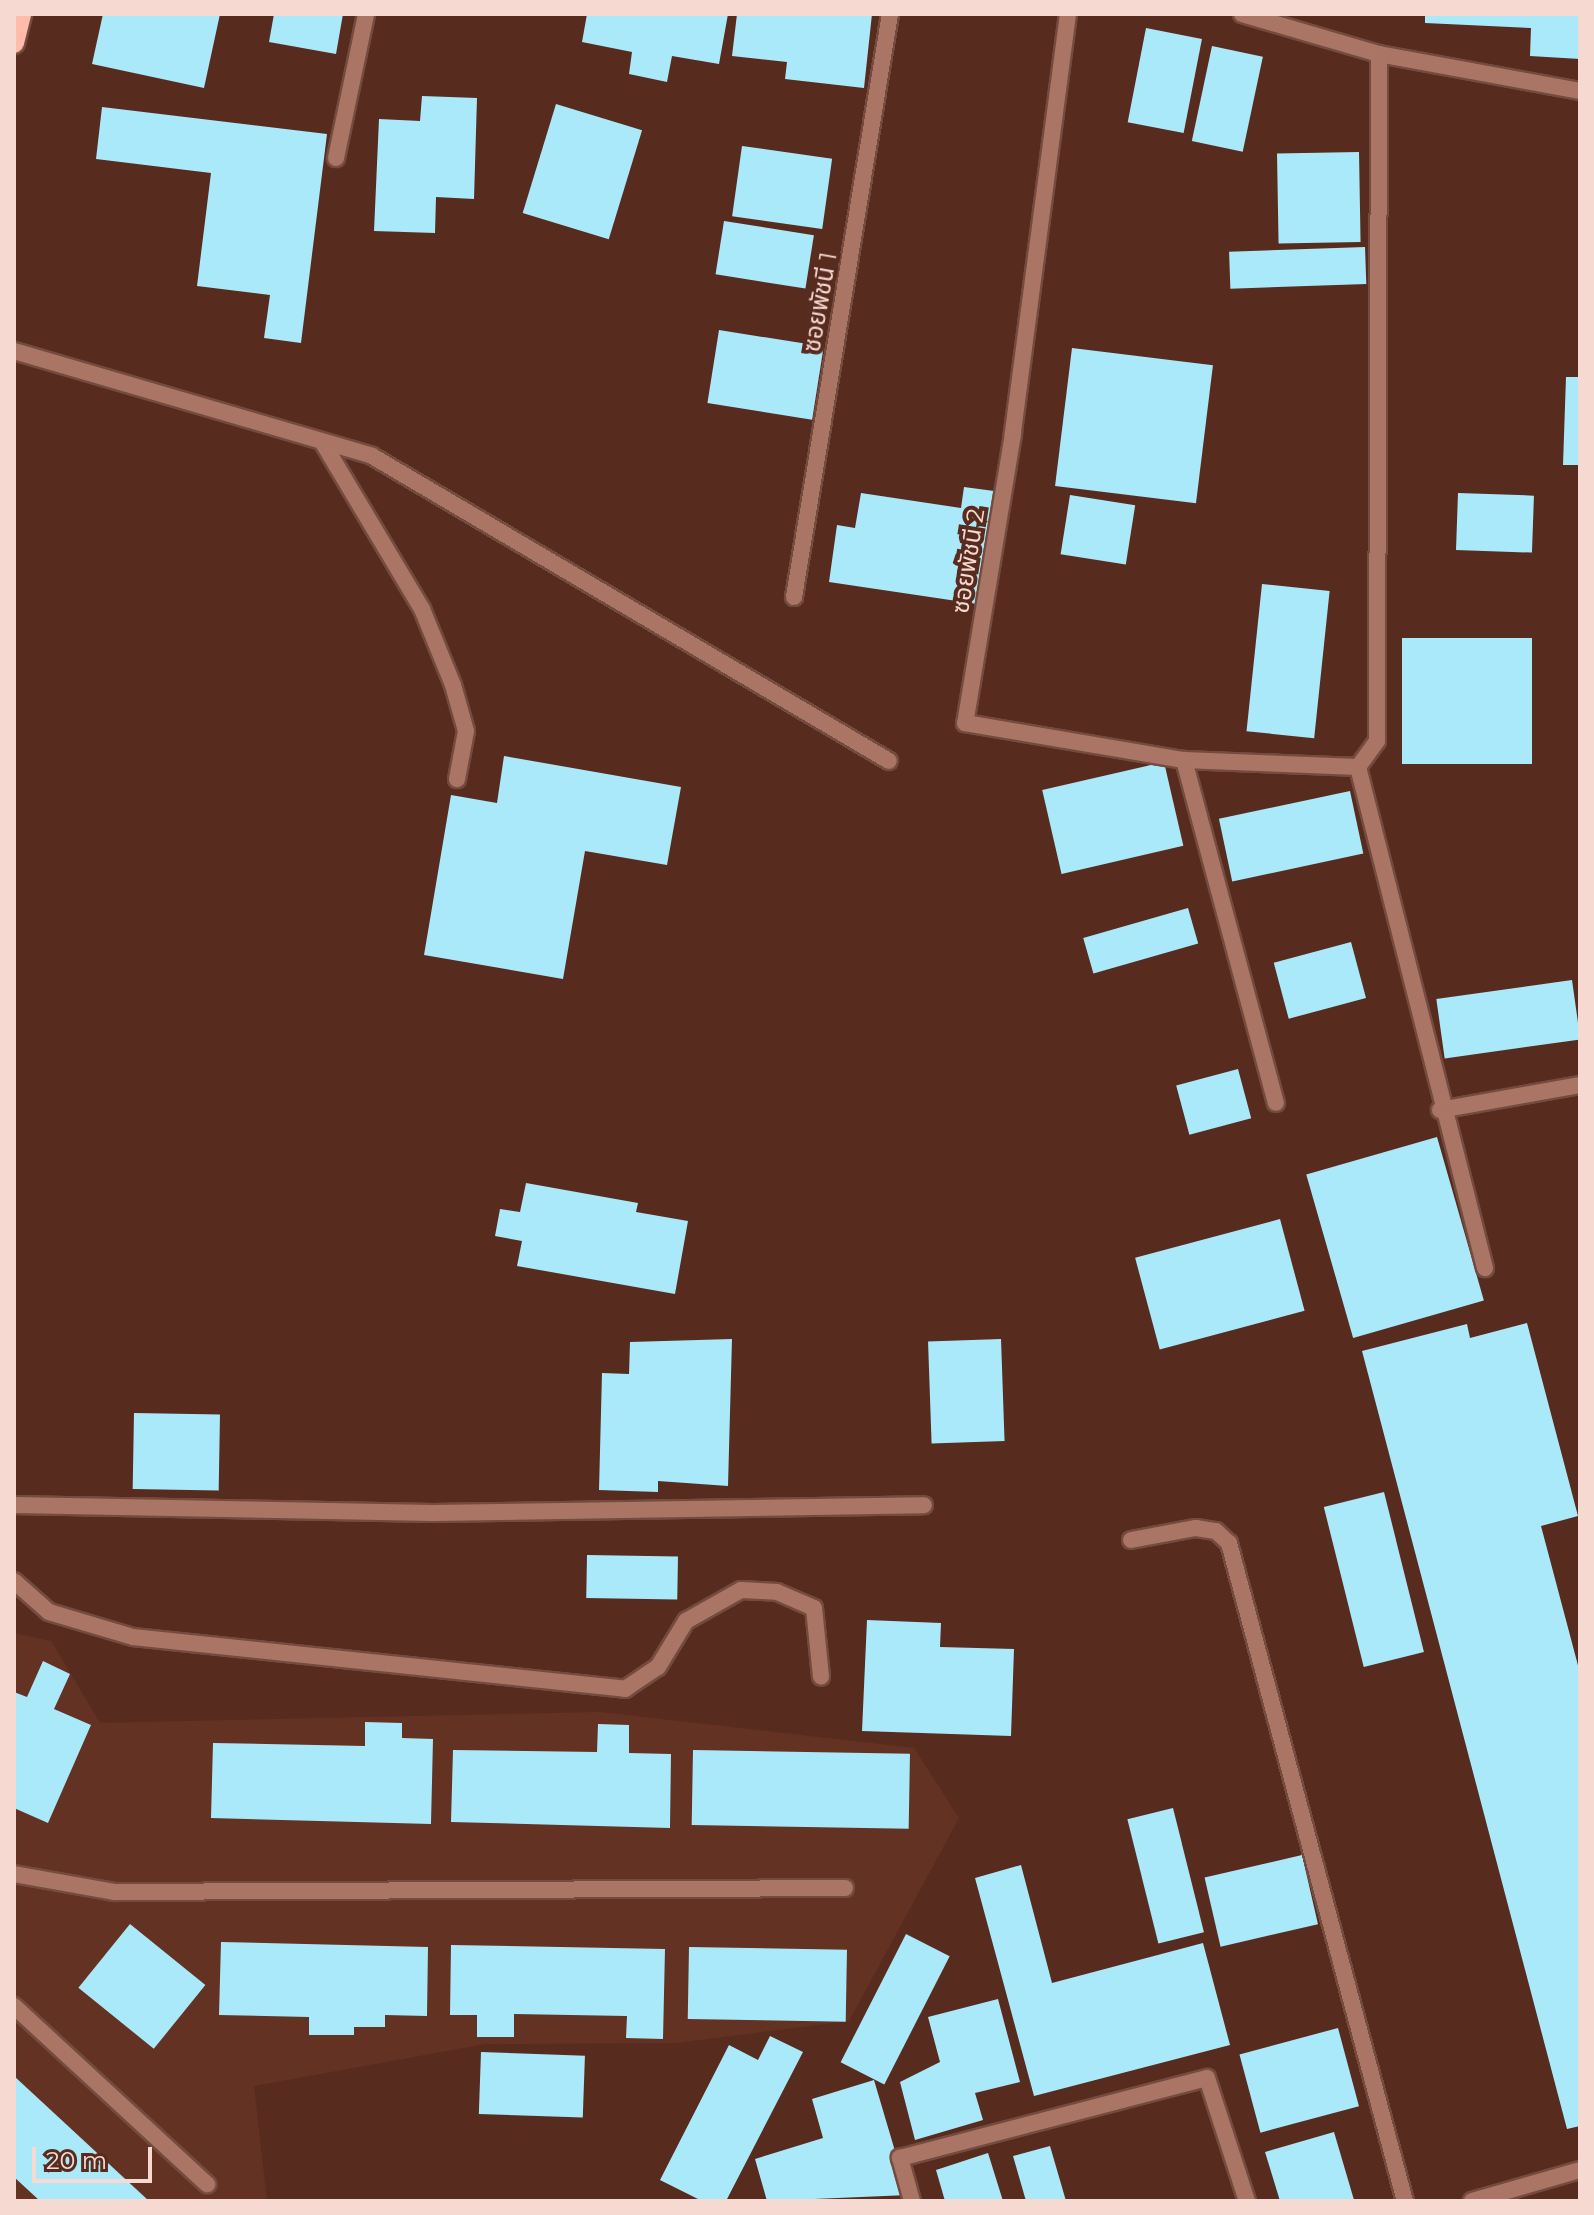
<!DOCTYPE html>
<html>
<head>
<meta charset="utf-8">
<style>
  body { margin:0 }
  #map { position:relative; width:1594px; height:2215px; overflow:hidden; background:#572c1f; font-family:Montserrat,"Noto Sans Thai",sans-serif }
  div>[style] { position:absolute }
  [style*='--x'] { left:calc(var(--x)*1px); top:calc(var(--y)*1px); width:calc(var(--w)*1px); rotate:calc(var(--a)*1deg) }
  .built>* { inset:0; background:#643223 }
  .building>* { inset:0; background:#aae9fa; transform-origin:0 0 }
  .roads { filter:drop-shadow(2px 0 #744b3f) drop-shadow(-2px 0 #744b3f) drop-shadow(0 2px #744b3f) drop-shadow(0 -2px #744b3f) }
  .lane>* { height:16px; margin:-8px; padding:0 8px; transform-origin:8px; border-radius:8px; background:#ab7565 }
  .street>* { height:16px; margin:-8px; padding:0 8px; transform-origin:8px; border-radius:8px; background:#ab7565 }
  .primary>* { height:20px; margin:-10px; padding:0 10px; transform-origin:10px; border-radius:10px; background:#ffbca8 }
  span { translate:-50% -50%; white-space:nowrap; text-align:center; line-height:1.15; -webkit-text-stroke:8px #572c1f; paint-order:stroke }
  .street-label { font-size:24px; color:#f6d9d1 }
  .frame { position:absolute; inset:0; border:16px solid #f6d9d1; pointer-events:none }
  .scale { position:absolute; left:32px; top:2147px; width:120px; height:36px; box-sizing:border-box; border:4px solid #f6d9d1; border-top:0; padding-left:10px; font-size:24px; line-height:28px; white-space:nowrap; color:#f6d9d1; -webkit-text-stroke:6px #572c1f; paint-order:stroke }
</style>
</head>
<body>
<div id="map">
  <div class="built">
    <i style="clip-path:polygon(14px 1633px,51px 1641px,100px 1723px,600px 1712px,914px 1748px,959px 1818px,849px 2021px,676px 2043px,485px 2044px,254px 2086px,267px 2201px,14px 2201px)"></i>
  </div>
  <div class="building">
    <i style="clip-path:polygon(103px 14px,220px 14px,204px 88px,92px 64px)"></i>
    <i style="clip-path:polygon(274px 14px,343px 14px,336px 54px,269px 42px)"></i>
    <i style="clip-path:polygon(587px 14px,728px 14px,719px 64px,672px 56px,667px 82px,629px 74px,632px 52px,582px 42px)"></i>
    <i style="clip-path:polygon(737px 14px,872px 14px,864px 88px,785px 79px,787px 62px,732px 56px)"></i>
    <i style="clip-path:polygon(1425px 14px,1580px 14px,1580px 59px,1530px 56px,1531px 28px,1425px 23px)"></i>
    <i style="left:1146px;top:28px;width:57px;height:96px;rotate:11deg"></i>
    <i style="left:1212px;top:46px;width:52px;height:97px;rotate:12deg"></i>
    <i style="clip-path:polygon(422px 96px,477px 98px,474px 199px,436px 197px,435px 233px,374px 231px,379px 119px,420px 121px)"></i>
    <i style="left:556px;top:104px;width:90px;height:114px;rotate:17deg"></i>
    <i style="clip-path:polygon(102px 107px,327px 134px,301px 343px,264px 338px,270px 295px,197px 286px,211px 173px,96px 159px)"></i>
    <i style="left:742px;top:146px;width:91px;height:71px;rotate:8deg"></i>
    <i style="left:1359px;top:152px;width:90px;height:82px;rotate:89deg"></i>
    <i style="left:724px;top:221px;width:91px;height:54px;rotate:9deg"></i>
    <i style="left:1365px;top:247px;width:37px;height:136px;rotate:88deg"></i>
    <i style="left:719px;top:330px;width:106px;height:74px;rotate:9deg"></i>
    <i style="left:1072px;top:348px;width:142px;height:139px;rotate:7deg"></i>
    <i style="clip-path:polygon(1566px 377px,1580px 377px,1580px 465px,1563px 465px)"></i>
    <i style="clip-path:polygon(964px 487px,994px 491px,977px 604px,829px 582px,837px 525px,855px 528px,861px 493px,961px 508px)"></i>
    <i style="left:1458px;top:493px;width:76px;height:57px;rotate:2deg"></i>
    <i style="left:1070px;top:495px;width:66px;height:60px;rotate:9deg"></i>
    <i style="left:1262px;top:584px;width:68px;height:148px;rotate:6deg"></i>
    <i style="left:1402px;top:638px;width:130px;height:126px"></i>
    <i style="clip-path:polygon(504px 756px,681px 787px,667px 865px,585px 851px,563px 979px,424px 955px,451px 795px,497px 803px)"></i>
    <i style="left:1164px;top:762px;width:86px;height:125px;rotate:77deg"></i>
    <i style="left:1350px;top:791px;width:64px;height:134px;rotate:78deg"></i>
    <i style="left:1188px;top:908px;width:37px;height:109px;rotate:74deg"></i>
    <i style="left:1351px;top:942px;width:58px;height:80px;rotate:75deg"></i>
    <i style="left:1572px;top:980px;width:60px;height:137px;rotate:82deg"></i>
    <i style="left:1238px;top:1069px;width:51px;height:64px;rotate:75deg"></i>
    <i style="left:1437px;top:1137px;width:170px;height:136px;rotate:74deg"></i>
    <i style="clip-path:polygon(526px 1183px,638px 1203px,636px 1212px,688px 1221px,675px 1294px,517px 1266px,522px 1241px,495px 1236px,500px 1209px,520px 1212px)"></i>
    <i style="left:1280px;top:1219px;width:95px;height:150px;rotate:75deg"></i>
    <i style="clip-path:polygon(1527px 1323px,1578px 1516px,1541px 1526px,1580px 1673px,1580px 2126px,1567px 2129px,1362px 1351px,1467px 1324px,1470px 1338px)"></i>
    <i style="clip-path:polygon(732px 1339px,728px 1486px,658px 1481px,658px 1492px,599px 1490px,602px 1373px,629px 1374px,630px 1342px)"></i>
    <i style="left:1001px;top:1339px;width:102px;height:73px;rotate:88deg"></i>
    <i style="left:134px;top:1413px;width:86px;height:76px;rotate:1deg"></i>
    <i style="left:1384px;top:1492px;width:165px;height:62px;rotate:76deg"></i>
    <i style="left:587px;top:1555px;width:91px;height:43px;rotate:1deg"></i>
    <i style="clip-path:polygon(867px 1620px,941px 1623px,940px 1647px,1014px 1649px,1011px 1736px,862px 1731px)"></i>
    <i style="clip-path:polygon(43px 1661px,70px 1674px,54px 1709px,91px 1725px,48px 1823px,14px 1808px,14px 1692px,27px 1697px)"></i>
    <i style="clip-path:polygon(365px 1722px,402px 1723px,402px 1738px,433px 1739px,431px 1824px,211px 1818px,213px 1743px,365px 1746px)"></i>
    <i style="clip-path:polygon(598px 1724px,629px 1725px,629px 1753px,671px 1754px,670px 1828px,451px 1822px,453px 1750px,597px 1752px)"></i>
    <i style="left:693px;top:1750px;width:217px;height:75px;rotate:1deg"></i>
    <i style="left:1173px;top:1808px;width:128px;height:47px;rotate:76deg"></i>
    <i style="left:1302px;top:1855px;width:71px;height:100px;rotate:77deg"></i>
    <i style="clip-path:polygon(1021px 1865px,1052px 1983px,1203px 1943px,1230px 2045px,1034px 2096px,975px 1878px)"></i>
    <i style="left:130px;top:1924px;width:97px;height:82px;rotate:39deg"></i>
    <i style="left:906px;top:1934px;width:49px;height:144px;rotate:27deg"></i>
    <i style="clip-path:polygon(221px 1942px,428px 1947px,427px 2016px,385px 2015px,385px 2027px,354px 2027px,354px 2035px,309px 2035px,309px 2017px,219px 2015px)"></i>
    <i style="clip-path:polygon(451px 1945px,665px 1949px,663px 2039px,626px 2038px,627px 2016px,514px 2014px,514px 2037px,477px 2037px,477px 2015px,450px 2015px)"></i>
    <i style="left:689px;top:1947px;width:158px;height:72px;rotate:1deg"></i>
    <i style="clip-path:polygon(998px 1999px,1020px 2082px,975px 2093px,983px 2120px,915px 2140px,900px 2082px,940px 2062px,928px 2017px)"></i>
    <i style="left:1338px;top:2028px;width:81px;height:102px;rotate:75deg"></i>
    <i style="clip-path:polygon(770px 2036px,803px 2052px,726px 2201px,702px 2201px,660px 2180px,729px 2045px,758px 2060px)"></i>
    <i style="left:481px;top:2052px;width:104px;height:62px;rotate:2deg"></i>
    <i style="clip-path:polygon(14px 2076px,149px 2201px,40px 2201px,14px 2177px)"></i>
    <i style="clip-path:polygon(874px 2080px,908px 2195px,767px 2201px,755px 2159px,823px 2138px,812px 2099px)"></i>
    <i style="clip-path:polygon(1334px 2132px,1354px 2200px,1280px 2201px,1265px 2152px)"></i>
    <i style="clip-path:polygon(1050px 2146px,1066px 2201px,1026px 2201px,1013px 2156px)"></i>
    <i style="clip-path:polygon(988px 2153px,1003px 2201px,945px 2201px,936px 2170px)"></i>
  </div>
  <div class="roads">
    <div class="lane">
      <i style="--x:323;--y:443;--w:193;--a:59.2"></i>
      <i style="--x:422;--y:609;--w:82;--a:67.8"></i>
      <i style="--x:453;--y:685;--w:48;--a:74.2"></i>
      <i style="--x:466;--y:731;--w:49;--a:100.6"></i>
    </div>
    <div class="street">
      <i style="--x:1068;--y:14;--w:424;--a:97.5"></i>
      <i style="--x:1013;--y:434;--w:293;--a:99.4"></i>
      <i style="--x:965;--y:723;--w:222;--a:9.6"></i>
      <i style="--x:1184;--y:760;--w:174;--a:2.3"></i>
      <i style="--x:1242;--y:14;--w:143;--a:16.3"></i>
      <i style="--x:1379;--y:54;--w:204;--a:10.4"></i>
      <i style="--x:1379;--y:54;--w:687;--a:90.17"></i>
      <i style="--x:1377;--y:741;--w:32;--a:126"></i>
      <i style="--x:1358;--y:767;--w:517;--a:75.78"></i>
      <i style="--x:336;--y:158;--w:147;--a:-78.2"></i>
      <i style="--x:14;--y:351;--w:373;--a:16.3"></i>
      <i style="--x:372;--y:456;--w:600;--a:30.54"></i>
      <i style="--x:794;--y:597;--w:591;--a:-80.65"></i>
      <i style="--x:1184;--y:760;--w:355;--a:75"></i>
      <i style="--x:1440;--y:1110;--w:142;--a:-10.1"></i>
      <i style="--x:14;--y:1505;--w:419;--a:1.1"></i>
      <i style="--x:433;--y:1513;--w:491;--a:-0.9"></i>
      <i style="--x:1131;--y:1540;--w:66;--a:-10.5"></i>
      <i style="--x:1196;--y:1528;--w:20;--a:9"></i>
      <i style="--x:1216;--y:1531;--w:18;--a:43"></i>
      <i style="--x:1229;--y:1543;--w:681;--a:75.03"></i>
      <i style="--x:14;--y:1581;--w:47;--a:41.5"></i>
      <i style="--x:49;--y:1612;--w:88;--a:16.6"></i>
      <i style="--x:133;--y:1637;--w:495;--a:6"></i>
      <i style="--x:625;--y:1689;--w:40;--a:-34"></i>
      <i style="--x:658;--y:1667;--w:54;--a:-58.7"></i>
      <i style="--x:686;--y:1621;--w:63;--a:-29.4"></i>
      <i style="--x:741;--y:1590;--w:36;--a:3"></i>
      <i style="--x:777;--y:1592;--w:40;--a:23.4"></i>
      <i style="--x:814;--y:1608;--w:69;--a:84.2"></i>
      <i style="--x:14;--y:1874;--w:102;--a:10.2"></i>
      <i style="--x:114;--y:1892;--w:731;--a:-0.31"></i>
      <i style="--x:14;--y:2006;--w:263;--a:42.7"></i>
      <i style="--x:912;--y:2201;--w:45;--a:-105.6"></i>
      <i style="--x:900;--y:2158;--w:317;--a:-14.6"></i>
      <i style="--x:1207;--y:2078;--w:129;--a:72"></i>
      <i style="--x:1472;--y:2201;--w:112;--a:-16"></i>
    </div>
    <div class="primary">
      <i style="--x:14;--y:43;--w:30;--a:-76"></i>
    </div>
  </div>
  <div class="street-label">
    <span style="left:820px;top:302px;rotate:-80deg">ซอยพัชนี 1</span>
    <span style="left:968px;top:561px;rotate:-81deg">ซอยพัชนี 2</span>
  </div>
  <div class="frame"></div>
  <div class="scale">20 m</div>
</div>
</body>
</html>
